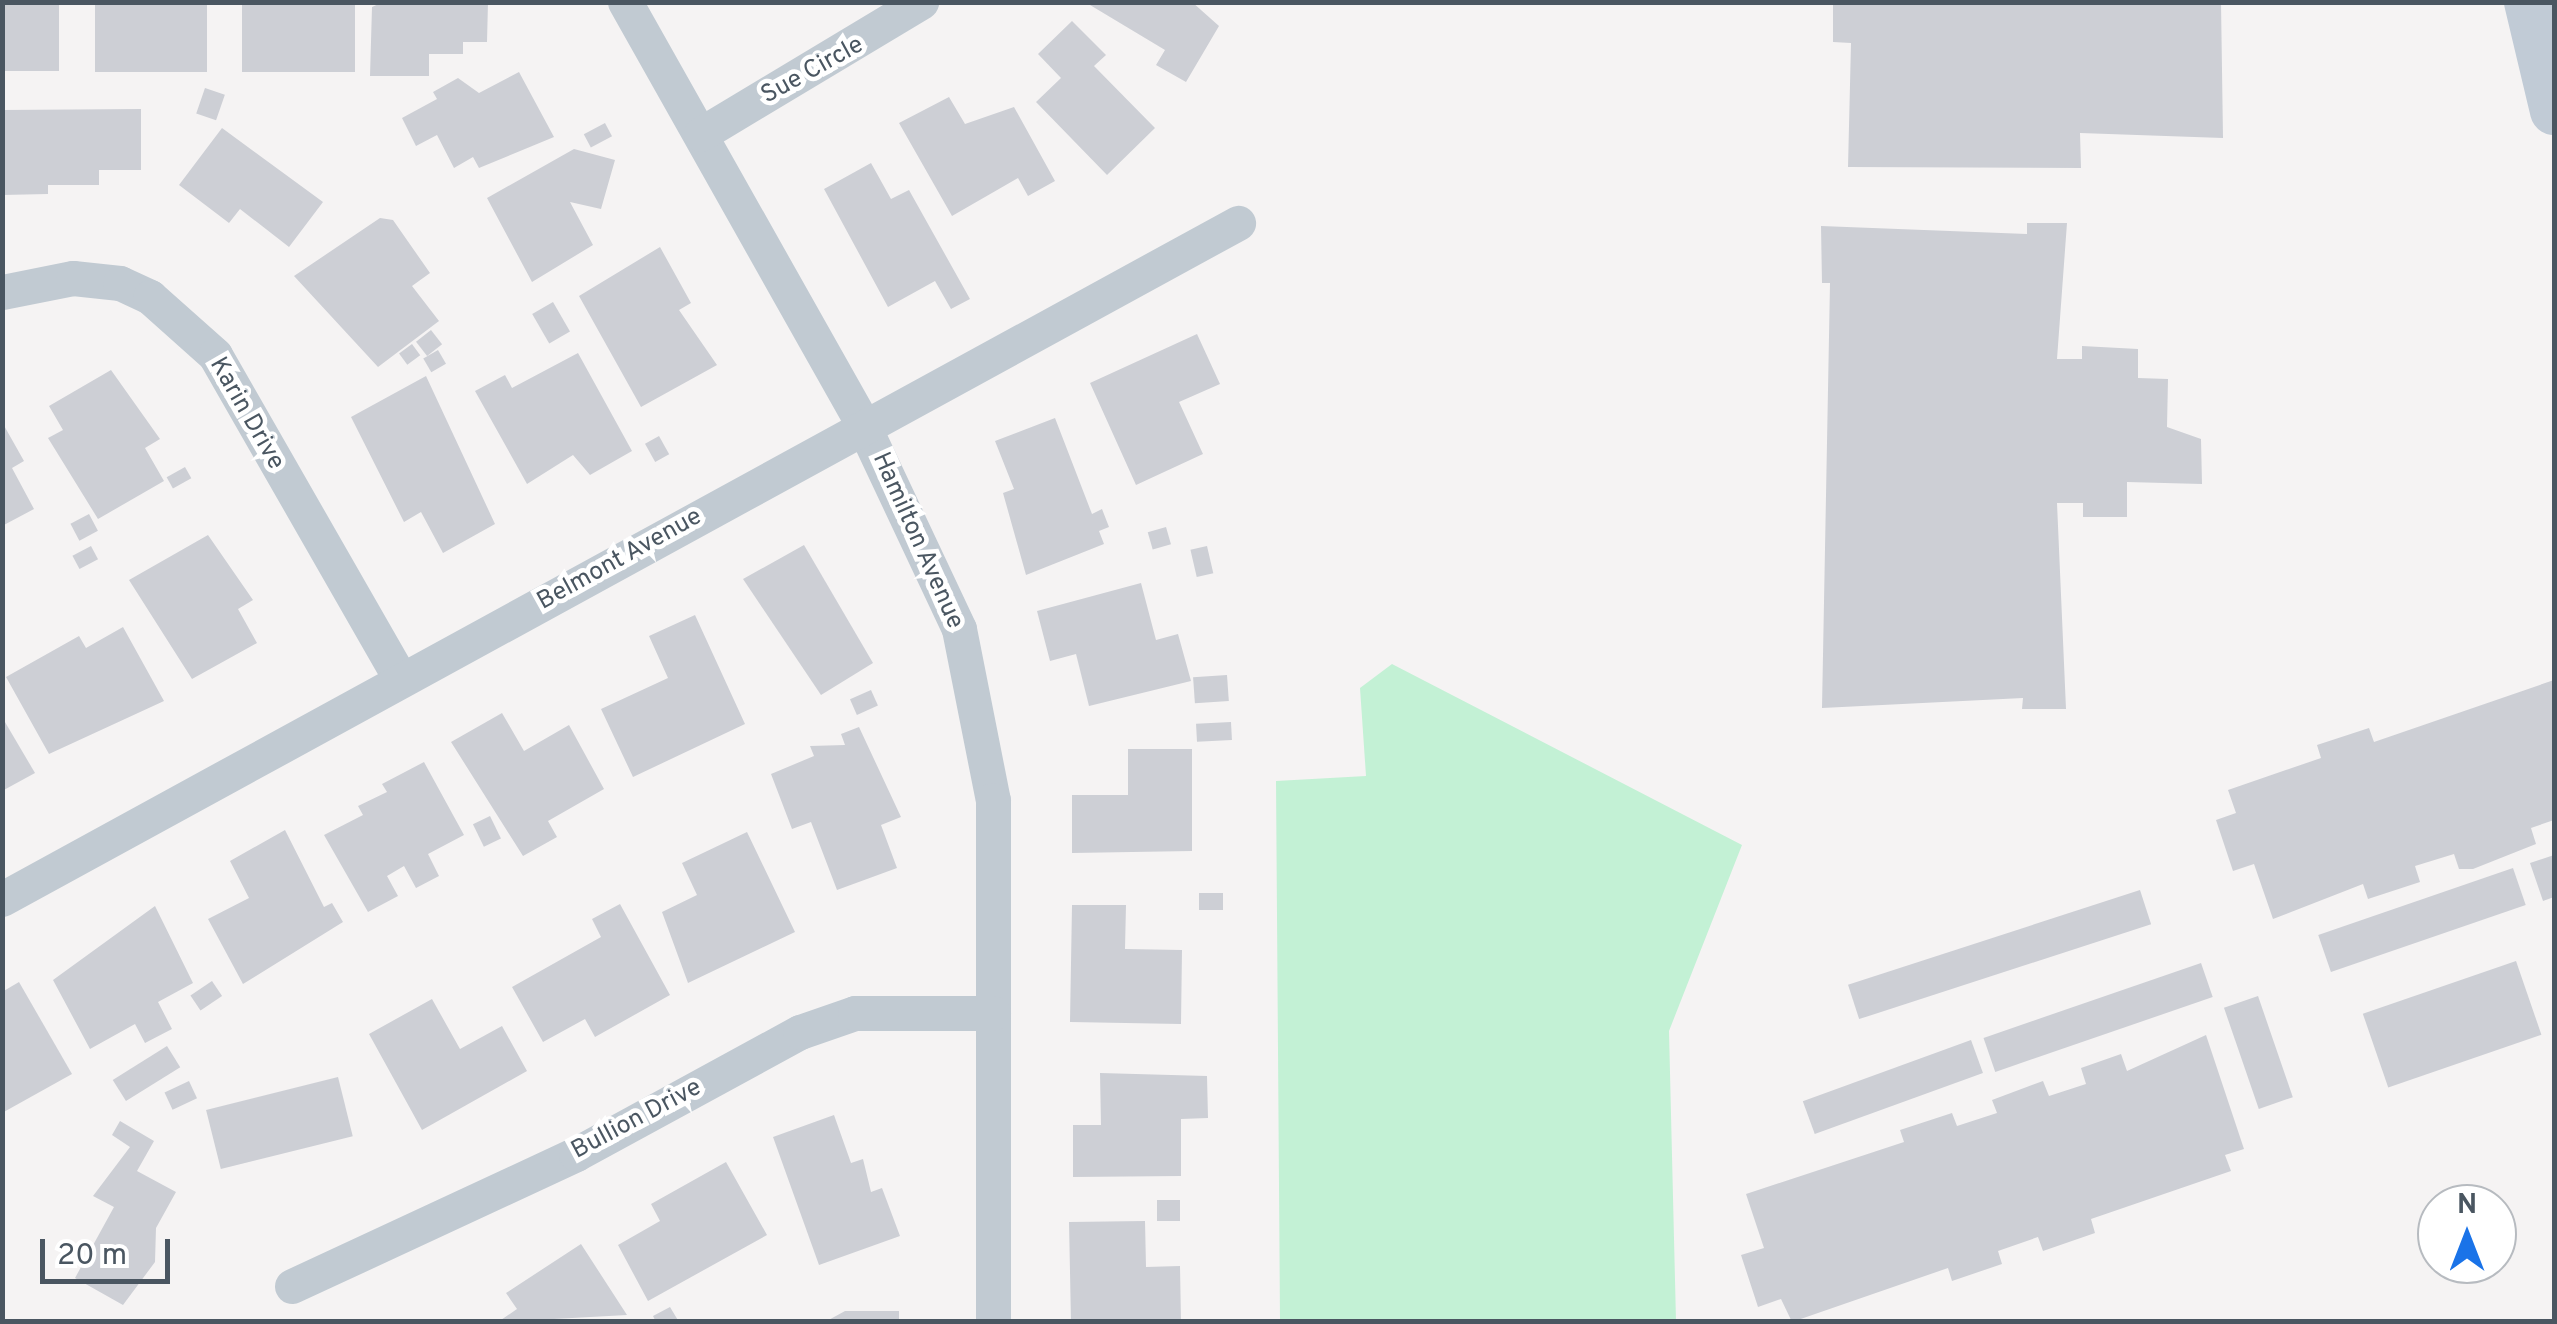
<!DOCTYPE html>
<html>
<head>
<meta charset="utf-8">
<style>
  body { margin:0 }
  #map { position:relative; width:2557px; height:1324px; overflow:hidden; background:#f5f3f3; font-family:Overpass,sans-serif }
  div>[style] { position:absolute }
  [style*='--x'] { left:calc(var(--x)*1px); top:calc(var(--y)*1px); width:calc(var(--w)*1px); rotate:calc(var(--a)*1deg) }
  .green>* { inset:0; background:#c3f1d5 }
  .building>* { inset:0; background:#cdcfd5; transform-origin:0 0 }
  .street>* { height:35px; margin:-17.5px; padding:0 17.5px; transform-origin:17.5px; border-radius:17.5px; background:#c1cad2 }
  .secondary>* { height:48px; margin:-24px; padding:0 24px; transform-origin:24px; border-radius:24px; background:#c1cbd6 }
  span { translate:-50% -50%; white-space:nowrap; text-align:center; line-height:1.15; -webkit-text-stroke:9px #fff; paint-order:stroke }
  .street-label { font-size:25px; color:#4a5661 }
  .frame { position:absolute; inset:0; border:5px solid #4a5661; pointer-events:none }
  .north { position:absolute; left:2417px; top:1184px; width:100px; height:100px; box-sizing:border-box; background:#fff; border:2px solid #b7bbc0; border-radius:50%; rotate:0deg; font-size:28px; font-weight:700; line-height:40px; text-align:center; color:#4a5661 }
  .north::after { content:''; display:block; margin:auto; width:35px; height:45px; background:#1a73e8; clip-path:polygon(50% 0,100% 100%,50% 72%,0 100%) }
  .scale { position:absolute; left:40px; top:1239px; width:130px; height:45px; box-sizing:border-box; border:5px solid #4a5661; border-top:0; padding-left:12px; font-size:30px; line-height:35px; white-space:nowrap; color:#4a5661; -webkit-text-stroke:8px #fff; paint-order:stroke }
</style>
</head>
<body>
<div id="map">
  <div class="green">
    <i style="clip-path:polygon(1392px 664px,1742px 845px,1669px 1031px,1676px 1321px,1280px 1321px,1276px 781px,1366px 776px,1360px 688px)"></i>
  </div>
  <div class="building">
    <i style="left:3px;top:2px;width:56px;height:69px"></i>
    <i style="left:95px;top:2px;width:112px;height:70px"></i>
    <i style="left:242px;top:2px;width:113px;height:70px"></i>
    <i style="clip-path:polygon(383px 2px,488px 2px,487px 42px,463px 42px,463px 54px,429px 54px,429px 76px,370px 76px,372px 7px)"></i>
    <i style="clip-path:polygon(1085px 2px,1192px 2px,1219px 26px,1186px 82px,1156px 65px,1165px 50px)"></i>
    <i style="clip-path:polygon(1833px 2px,2221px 2px,2223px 138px,2080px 133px,2081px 168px,1848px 167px,1851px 43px,1833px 42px)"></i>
    <i style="clip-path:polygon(1072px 21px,1106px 55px,1094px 66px,1155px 128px,1107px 175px,1036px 102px,1061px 78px,1038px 54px)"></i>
    <i style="clip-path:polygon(519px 72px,554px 137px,479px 168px,473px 157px,454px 168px,437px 135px,416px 146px,402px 118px,437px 99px,433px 92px,458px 78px,479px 93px)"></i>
    <i style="left:205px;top:88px;width:21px;height:27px;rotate:19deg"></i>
    <i style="clip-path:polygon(949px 97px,965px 124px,1014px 107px,1055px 181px,1028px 196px,1018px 178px,952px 216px,899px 123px)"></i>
    <i style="clip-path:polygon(141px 109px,141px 170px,99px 170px,99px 185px,48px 185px,48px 194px,2px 195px,2px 110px)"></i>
    <i style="left:605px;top:123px;width:15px;height:24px;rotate:62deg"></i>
    <i style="clip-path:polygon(222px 128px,323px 202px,289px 247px,240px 209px,229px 223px,179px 185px)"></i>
    <i style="clip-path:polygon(574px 149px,615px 160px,601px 209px,570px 202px,593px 245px,532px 282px,487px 198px)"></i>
    <i style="clip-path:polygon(871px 163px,891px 199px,909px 190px,970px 299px,951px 309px,935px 281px,888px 307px,824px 189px)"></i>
    <i style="clip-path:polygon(380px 218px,393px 220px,430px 273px,412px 286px,439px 321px,378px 367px,294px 276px)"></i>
    <i style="clip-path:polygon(2027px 223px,2067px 223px,2057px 359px,2082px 359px,2082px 346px,2138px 349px,2138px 378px,2168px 379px,2167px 427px,2201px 439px,2202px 484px,2127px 482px,2127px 517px,2083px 517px,2083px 503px,2057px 503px,2066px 709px,2022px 709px,2023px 698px,1822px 708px,1830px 283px,1822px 283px,1821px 226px,2027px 234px)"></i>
    <i style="clip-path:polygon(660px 247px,691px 303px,679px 310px,717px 365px,641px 407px,579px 296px)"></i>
    <i style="left:553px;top:302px;width:34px;height:24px;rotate:60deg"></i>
    <i style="left:431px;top:330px;width:18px;height:19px;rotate:52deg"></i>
    <i style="clip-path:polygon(1197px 334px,1220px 384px,1179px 402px,1203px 454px,1136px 485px,1090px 383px)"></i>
    <i style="left:412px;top:344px;width:14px;height:16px;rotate:54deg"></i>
    <i style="left:438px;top:350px;width:16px;height:17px;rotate:60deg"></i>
    <i style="clip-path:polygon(578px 353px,632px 451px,590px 475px,573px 455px,527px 484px,475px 391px,505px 375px,512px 388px)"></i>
    <i style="clip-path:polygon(111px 370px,160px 439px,145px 448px,164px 481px,98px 519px,48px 438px,63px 430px,49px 406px)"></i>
    <i style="clip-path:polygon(426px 376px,495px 524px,443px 553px,421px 512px,404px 522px,351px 417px)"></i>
    <i style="clip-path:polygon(1055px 418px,1092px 514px,1102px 509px,1109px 527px,1099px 531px,1104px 544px,1026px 575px,1003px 493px,1014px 489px,995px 441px)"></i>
    <i style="clip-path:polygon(2px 422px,24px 461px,12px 468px,34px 509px,2px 526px)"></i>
    <i style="left:659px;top:436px;width:21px;height:16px;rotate:61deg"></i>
    <i style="left:185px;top:467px;width:13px;height:21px;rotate:61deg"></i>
    <i style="left:89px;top:514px;width:19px;height:21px;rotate:62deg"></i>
    <i style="left:1166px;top:527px;width:18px;height:19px;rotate:74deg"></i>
    <i style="clip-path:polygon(208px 535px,253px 600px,238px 609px,257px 643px,192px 679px,129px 580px)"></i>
    <i style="clip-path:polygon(804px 545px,873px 663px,821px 695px,743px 579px)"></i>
    <i style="left:91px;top:546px;width:15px;height:21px;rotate:62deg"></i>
    <i style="left:1207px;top:546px;width:28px;height:17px;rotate:77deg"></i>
    <i style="clip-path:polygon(1141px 583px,1156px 640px,1178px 634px,1191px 681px,1089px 706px,1076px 654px,1050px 661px,1037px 611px)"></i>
    <i style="clip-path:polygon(695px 615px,745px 724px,633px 777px,601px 709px,668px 678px,649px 636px)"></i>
    <i style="clip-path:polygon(123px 627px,164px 701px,49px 754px,6px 677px,79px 636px,86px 648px)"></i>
    <i style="left:1227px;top:675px;width:26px;height:34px;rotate:86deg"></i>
    <i style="clip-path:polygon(2554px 680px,2554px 820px,2531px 828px,2536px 844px,2473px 869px,2459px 869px,2454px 854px,2415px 866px,2420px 882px,2368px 899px,2363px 884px,2273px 919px,2254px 864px,2233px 871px,2216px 820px,2236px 813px,2228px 790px,2321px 758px,2317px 745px,2369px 728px,2374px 742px)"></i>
    <i style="left:871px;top:690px;width:17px;height:23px;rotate:66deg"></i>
    <i style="clip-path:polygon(502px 713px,524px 751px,569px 725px,604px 789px,548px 821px,557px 837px,523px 856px,451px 742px)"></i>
    <i style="clip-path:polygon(2px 717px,35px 773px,2px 791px)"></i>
    <i style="left:1231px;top:722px;width:18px;height:35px;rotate:87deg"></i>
    <i style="clip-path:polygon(859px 727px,901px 817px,881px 825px,897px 868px,837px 890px,811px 822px,792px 829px,771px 774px,814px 756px,810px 746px,845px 745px,841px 734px)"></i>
    <i style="clip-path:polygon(1128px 749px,1192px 749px,1192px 851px,1072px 853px,1072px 795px,1128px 795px)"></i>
    <i style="clip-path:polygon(424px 762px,464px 835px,428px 854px,439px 876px,416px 888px,404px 866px,387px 876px,398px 896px,368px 912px,324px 835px,363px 815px,358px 806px,387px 792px,382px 784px)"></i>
    <i style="left:490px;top:816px;width:25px;height:19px;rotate:64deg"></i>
    <i style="clip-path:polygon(285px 830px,324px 907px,332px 903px,343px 922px,243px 984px,208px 919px,249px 898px,230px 861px)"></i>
    <i style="clip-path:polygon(747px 832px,795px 932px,688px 983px,662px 912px,697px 895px,682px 863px)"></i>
    <i style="clip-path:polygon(2554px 855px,2554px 897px,2543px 901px,2530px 863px)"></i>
    <i style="left:2513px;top:868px;width:39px;height:206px;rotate:71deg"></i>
    <i style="left:2140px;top:890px;width:36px;height:307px;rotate:72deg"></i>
    <i style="left:1199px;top:893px;width:24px;height:17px"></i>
    <i style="clip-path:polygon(620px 904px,670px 995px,595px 1037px,585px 1019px,543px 1042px,512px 987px,601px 937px,592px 919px)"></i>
    <i style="clip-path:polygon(1072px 905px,1126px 905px,1125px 949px,1182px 950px,1181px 1024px,1070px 1022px)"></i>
    <i style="clip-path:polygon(155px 906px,193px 983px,158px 1002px,172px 1029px,145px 1043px,135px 1024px,90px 1049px,53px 980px)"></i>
    <i style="left:2516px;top:961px;width:78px;height:162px;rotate:71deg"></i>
    <i style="left:2201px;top:963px;width:36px;height:230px;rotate:71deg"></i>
    <i style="left:212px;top:981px;width:18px;height:26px;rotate:56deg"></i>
    <i style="clip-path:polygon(19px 982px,72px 1074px,2px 1113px,2px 992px)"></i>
    <i style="left:2258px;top:996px;width:107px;height:36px;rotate:71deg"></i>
    <i style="clip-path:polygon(432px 999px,460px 1049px,502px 1026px,527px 1071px,422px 1130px,369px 1034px)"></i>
    <i style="clip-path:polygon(2206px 1035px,2244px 1149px,2225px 1155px,2231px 1171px,2091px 1219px,2095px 1233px,2043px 1251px,2038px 1237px,1998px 1251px,2002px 1264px,1952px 1281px,1948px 1268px,1792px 1322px,1781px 1299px,1758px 1307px,1741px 1255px,1764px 1248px,1746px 1194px,1904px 1142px,1900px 1130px,1952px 1113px,1957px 1126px,1997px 1113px,1992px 1100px,2043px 1081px,2049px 1096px,2086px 1084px,2081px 1068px,2121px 1054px,2127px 1071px)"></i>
    <i style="left:1971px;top:1040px;width:35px;height:179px;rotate:70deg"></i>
    <i style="left:167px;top:1046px;width:25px;height:64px;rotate:58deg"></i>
    <i style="clip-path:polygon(1100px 1073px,1207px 1076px,1208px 1118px,1181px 1119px,1181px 1176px,1073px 1177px,1073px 1125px,1101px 1125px)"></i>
    <i style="left:338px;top:1077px;width:61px;height:136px;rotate:76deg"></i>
    <i style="left:189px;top:1081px;width:19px;height:27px;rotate:65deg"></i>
    <i style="clip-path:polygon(834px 1115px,851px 1163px,863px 1159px,871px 1192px,882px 1188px,900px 1236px,819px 1265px,773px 1137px)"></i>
    <i style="clip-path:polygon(120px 1121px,154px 1141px,137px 1171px,176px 1192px,156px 1228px,155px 1262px,123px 1305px,75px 1278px,114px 1207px,93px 1196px,130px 1147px,112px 1135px)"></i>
    <i style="clip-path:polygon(726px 1162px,767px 1235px,648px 1301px,618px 1245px,660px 1221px,651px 1204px)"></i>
    <i style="left:1157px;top:1200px;width:23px;height:21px"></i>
    <i style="clip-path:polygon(1145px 1221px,1146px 1267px,1180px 1266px,1181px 1322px,1071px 1322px,1069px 1222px)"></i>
    <i style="clip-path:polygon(581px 1244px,627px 1315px,498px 1322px,517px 1309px,506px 1293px)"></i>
    <i style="clip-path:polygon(670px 1307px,679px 1322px,656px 1322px,653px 1316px)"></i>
    <i style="clip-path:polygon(845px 1311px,899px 1311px,899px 1322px,825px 1322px)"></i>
  </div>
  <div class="street">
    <i style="--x:625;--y:2;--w:488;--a:60.6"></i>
    <i style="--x:864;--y:427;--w:223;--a:64.8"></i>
    <i style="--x:959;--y:629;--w:174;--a:78.8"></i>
    <i style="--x:993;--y:800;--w:522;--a:90"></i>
    <i style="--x:701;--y:134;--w:257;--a:-31"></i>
    <i style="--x:2;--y:292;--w:72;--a:-11.2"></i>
    <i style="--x:73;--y:278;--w:47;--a:6.1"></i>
    <i style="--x:120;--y:283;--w:33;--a:25"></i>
    <i style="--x:150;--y:297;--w:87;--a:41.7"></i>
    <i style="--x:215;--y:355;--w:372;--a:60.2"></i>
    <i style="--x:2;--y:899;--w:1409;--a:-28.68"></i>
    <i style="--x:292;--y:1286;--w:313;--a:-24.9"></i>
    <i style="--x:576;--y:1154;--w:255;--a:-28.6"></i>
    <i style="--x:800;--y:1032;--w:58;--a:-19.1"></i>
    <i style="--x:855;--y:1013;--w:138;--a:0"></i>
  </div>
  <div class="secondary">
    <i style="--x:2528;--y:2;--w:112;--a:76.6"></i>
  </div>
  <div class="street-label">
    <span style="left:813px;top:71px;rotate:-29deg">Sue Circle</span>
    <span style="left:246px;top:414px;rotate:60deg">Karin Drive</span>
    <span style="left:917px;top:541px;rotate:66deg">Hamilton Avenue</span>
    <span style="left:620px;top:560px;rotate:-29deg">Belmont Avenue</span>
    <span style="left:637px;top:1120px;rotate:-28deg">Bullion Drive</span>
  </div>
  <div class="frame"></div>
  <div class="north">N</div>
  <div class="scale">20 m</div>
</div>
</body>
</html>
